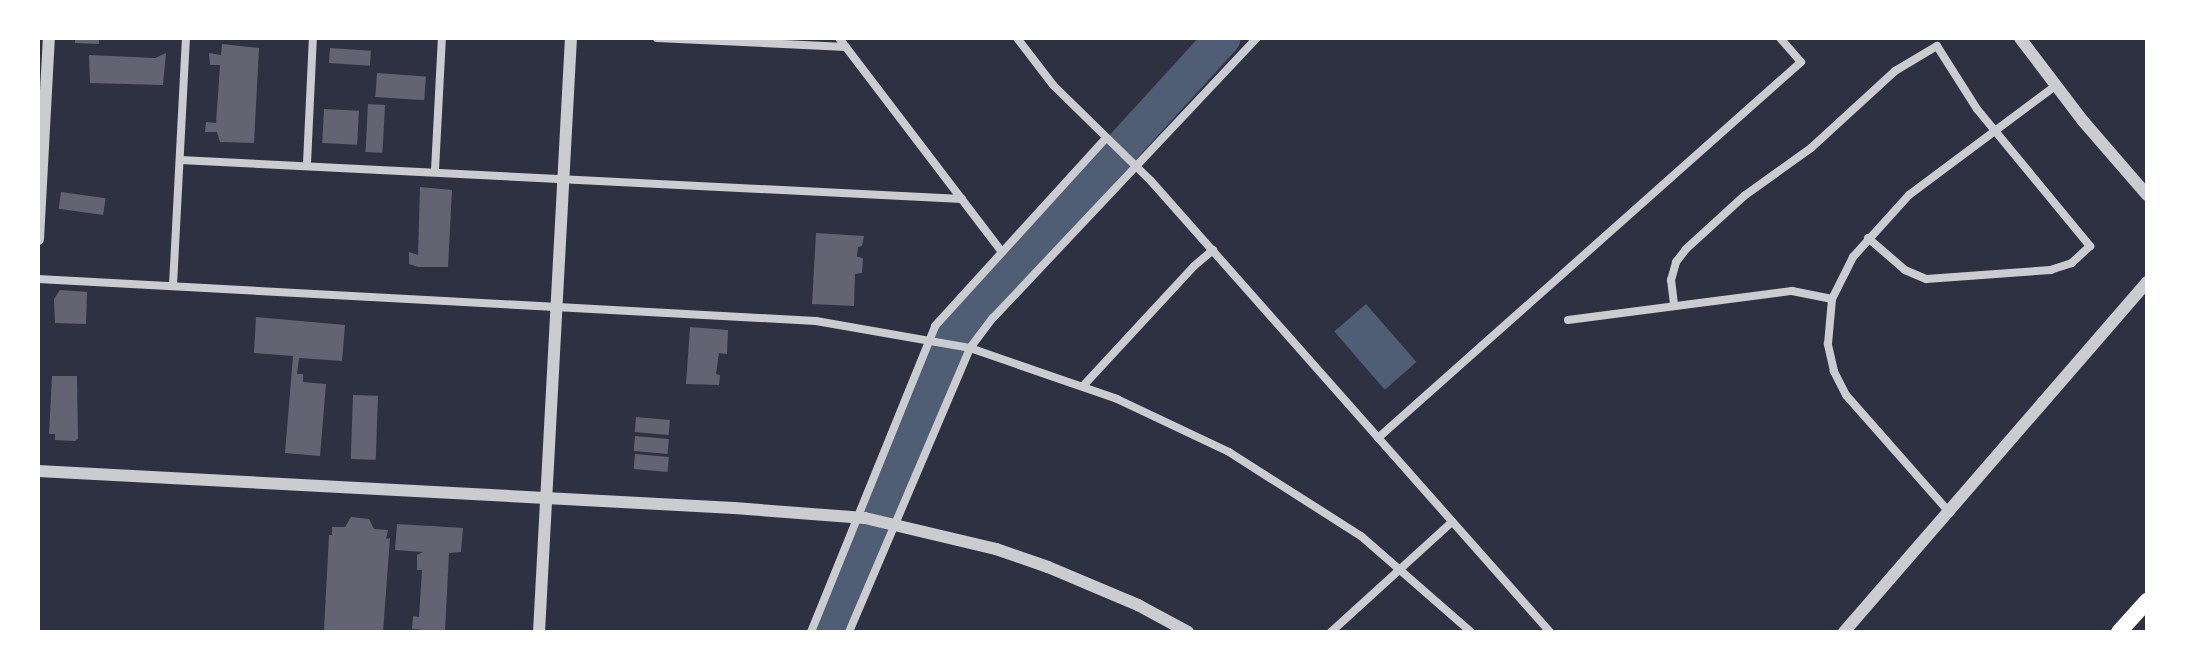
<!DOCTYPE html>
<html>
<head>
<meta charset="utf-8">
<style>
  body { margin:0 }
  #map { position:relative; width:2185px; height:670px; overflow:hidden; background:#2d3142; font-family:Arial,sans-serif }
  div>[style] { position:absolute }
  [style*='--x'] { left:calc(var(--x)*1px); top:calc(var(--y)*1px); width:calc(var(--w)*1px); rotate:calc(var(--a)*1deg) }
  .water>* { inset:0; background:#4f5d75; transform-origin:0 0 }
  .river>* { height:36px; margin:-18px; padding:0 18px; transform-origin:18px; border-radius:18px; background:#4f5d75 }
  .building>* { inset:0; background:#626471; transform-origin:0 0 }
  .minor>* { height:8px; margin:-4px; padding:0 4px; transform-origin:4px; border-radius:4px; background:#caccd0 }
  .tertiary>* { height:12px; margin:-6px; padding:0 6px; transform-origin:6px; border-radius:6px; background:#caccd0 }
  .primary>* { height:16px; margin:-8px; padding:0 8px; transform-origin:8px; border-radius:8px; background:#fff }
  span { translate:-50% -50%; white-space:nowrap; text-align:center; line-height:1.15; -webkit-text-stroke:8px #fff; paint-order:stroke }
  .frame { position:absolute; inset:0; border:40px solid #fff; pointer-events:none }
</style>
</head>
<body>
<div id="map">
  <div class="water">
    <i style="left:1366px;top:304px;width:77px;height:42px;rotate:49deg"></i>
  </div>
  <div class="river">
    <i style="--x:832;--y:632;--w:325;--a:-67.8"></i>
    <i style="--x:955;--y:331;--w:397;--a:-47.6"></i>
  </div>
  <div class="building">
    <i style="clip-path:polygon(75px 38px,99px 38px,99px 44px,75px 43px)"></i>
    <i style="clip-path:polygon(222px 44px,259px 48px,254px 143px,220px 142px,217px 132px,205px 132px,206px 122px,216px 123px,220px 65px,210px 65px,209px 53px,221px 55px)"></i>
    <i style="left:330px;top:48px;width:41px;height:15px;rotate:4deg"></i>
    <i style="clip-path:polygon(166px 53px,163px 85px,90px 83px,89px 55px,155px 58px)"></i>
    <i style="left:377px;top:73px;width:49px;height:24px;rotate:4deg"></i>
    <i style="left:368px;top:104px;width:17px;height:48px;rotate:3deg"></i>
    <i style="left:324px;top:109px;width:35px;height:34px;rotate:3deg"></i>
    <i style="clip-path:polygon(420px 187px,452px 190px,448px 267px,418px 267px,409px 264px,409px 252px,418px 255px)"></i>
    <i style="left:61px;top:192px;width:45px;height:17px;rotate:8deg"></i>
    <i style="clip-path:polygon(816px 233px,864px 236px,862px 246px,858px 247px,857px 257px,863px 258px,862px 273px,855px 274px,854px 306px,812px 304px)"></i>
    <i style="clip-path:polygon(60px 290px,87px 292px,86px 324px,55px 323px,54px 299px)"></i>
    <i style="clip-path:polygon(256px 317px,345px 325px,342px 361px,299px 358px,297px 374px,303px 374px,303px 382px,326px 384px,320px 456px,285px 453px,293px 356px,254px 353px)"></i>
    <i style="clip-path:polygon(690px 327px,728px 330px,727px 354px,719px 353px,716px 374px,720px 375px,719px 385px,686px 384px)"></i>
    <i style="clip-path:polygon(52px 376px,77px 376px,78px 439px,75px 441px,55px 440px,55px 434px,49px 434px)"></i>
    <i style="left:353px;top:395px;width:25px;height:64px;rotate:2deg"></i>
    <i style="left:636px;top:417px;width:34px;height:15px;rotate:5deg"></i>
    <i style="left:635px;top:436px;width:34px;height:15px;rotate:5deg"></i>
    <i style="left:635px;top:454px;width:34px;height:15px;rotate:5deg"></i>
    <i style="clip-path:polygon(351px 517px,369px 519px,374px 529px,388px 530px,386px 539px,390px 538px,383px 632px,324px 630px,329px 535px,332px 535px,332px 527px,345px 527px)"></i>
    <i style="clip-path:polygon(397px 524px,463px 528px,461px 552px,449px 553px,445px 632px,412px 629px,413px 616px,419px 617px,422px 570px,417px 570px,417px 555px,423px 552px,395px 550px)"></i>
  </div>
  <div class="minor">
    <i style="--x:657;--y:38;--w:189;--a:2.7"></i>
    <i style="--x:839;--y:38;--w:269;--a:52.7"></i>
    <i style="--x:1017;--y:38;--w:59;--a:52.5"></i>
    <i style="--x:1053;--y:85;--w:137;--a:44.4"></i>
    <i style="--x:1151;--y:181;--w:602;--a:48.5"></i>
    <i style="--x:180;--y:160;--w:783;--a:2.86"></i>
    <i style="--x:307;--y:163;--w:125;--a:-87.3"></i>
    <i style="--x:435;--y:170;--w:132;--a:-87"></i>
    <i style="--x:38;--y:279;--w:779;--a:3.09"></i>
    <i style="--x:816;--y:321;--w:156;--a:9.9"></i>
    <i style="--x:970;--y:348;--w:156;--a:19.1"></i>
    <i style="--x:1117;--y:399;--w:124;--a:25.3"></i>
    <i style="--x:1229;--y:452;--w:156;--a:32.5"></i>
    <i style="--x:1361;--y:536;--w:146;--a:41.1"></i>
    <i style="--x:173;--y:285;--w:247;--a:-87"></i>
    <i style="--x:1674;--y:304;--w:24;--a:-97"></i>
    <i style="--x:1671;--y:280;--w:19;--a:-74"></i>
    <i style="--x:1676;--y:262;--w:16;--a:-52"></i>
    <i style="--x:1686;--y:249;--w:79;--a:-42.4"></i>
    <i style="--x:1744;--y:196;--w:82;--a:-35.6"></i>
    <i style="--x:1811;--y:148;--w:114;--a:-42.5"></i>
    <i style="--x:1895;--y:71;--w:49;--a:-30.8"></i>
    <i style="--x:1937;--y:46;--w:75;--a:57.6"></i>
    <i style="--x:1977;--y:109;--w:178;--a:50.5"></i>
    <i style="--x:2090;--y:246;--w:25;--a:137"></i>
    <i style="--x:2072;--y:263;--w:22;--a:162"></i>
    <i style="--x:2051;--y:270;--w:125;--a:175.9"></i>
    <i style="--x:1926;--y:279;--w:23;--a:-157"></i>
    <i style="--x:1905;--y:270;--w:49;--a:-139.1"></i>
    <i style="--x:1568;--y:320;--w:226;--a:-7.4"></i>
    <i style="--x:1792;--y:291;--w:41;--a:11.3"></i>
    <i style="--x:1083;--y:386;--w:163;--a:-47.2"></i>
    <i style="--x:1194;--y:266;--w:25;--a:-40"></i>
    <i style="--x:1378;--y:438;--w:566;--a:-41.63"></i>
    <i style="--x:1801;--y:62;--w:32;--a:-131"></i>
    <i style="--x:1950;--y:513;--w:157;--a:-131.4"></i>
    <i style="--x:1846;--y:395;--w:27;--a:-117"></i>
    <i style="--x:1834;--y:371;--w:28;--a:-103"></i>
    <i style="--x:1828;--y:344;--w:45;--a:-84.9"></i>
    <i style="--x:1832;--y:299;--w:47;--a:-63.4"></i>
    <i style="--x:1853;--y:257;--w:84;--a:-47.9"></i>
    <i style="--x:1909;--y:195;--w:182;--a:-36.7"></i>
    <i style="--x:811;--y:632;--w:330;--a:-67.9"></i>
    <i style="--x:935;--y:326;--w:253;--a:-47.7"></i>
    <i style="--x:849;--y:632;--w:309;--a:-66.9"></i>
    <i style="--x:970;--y:348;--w:38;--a:-53"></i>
    <i style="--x:993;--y:318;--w:385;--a:-46.7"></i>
    <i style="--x:1331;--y:632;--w:164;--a:-42.3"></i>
  </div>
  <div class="tertiary">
    <i style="--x:2020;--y:38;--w:104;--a:52.8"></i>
    <i style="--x:2083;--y:121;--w:98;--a:49.1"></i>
    <i style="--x:38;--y:239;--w:201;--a:-86.9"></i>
    <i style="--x:38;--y:471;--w:697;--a:3.04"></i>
    <i style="--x:734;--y:508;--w:131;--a:4.4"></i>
    <i style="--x:865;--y:518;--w:135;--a:13.3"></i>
    <i style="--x:996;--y:549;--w:55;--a:19.1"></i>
    <i style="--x:1048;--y:567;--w:98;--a:22.9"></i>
    <i style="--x:1138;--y:605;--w:57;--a:28.4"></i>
    <i style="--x:539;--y:632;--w:595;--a:-86.92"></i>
    <i style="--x:1844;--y:632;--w:463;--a:-49.1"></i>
  </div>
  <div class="primary">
    <i style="--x:2119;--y:632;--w:42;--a:-47.9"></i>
  </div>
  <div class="frame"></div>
</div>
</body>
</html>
